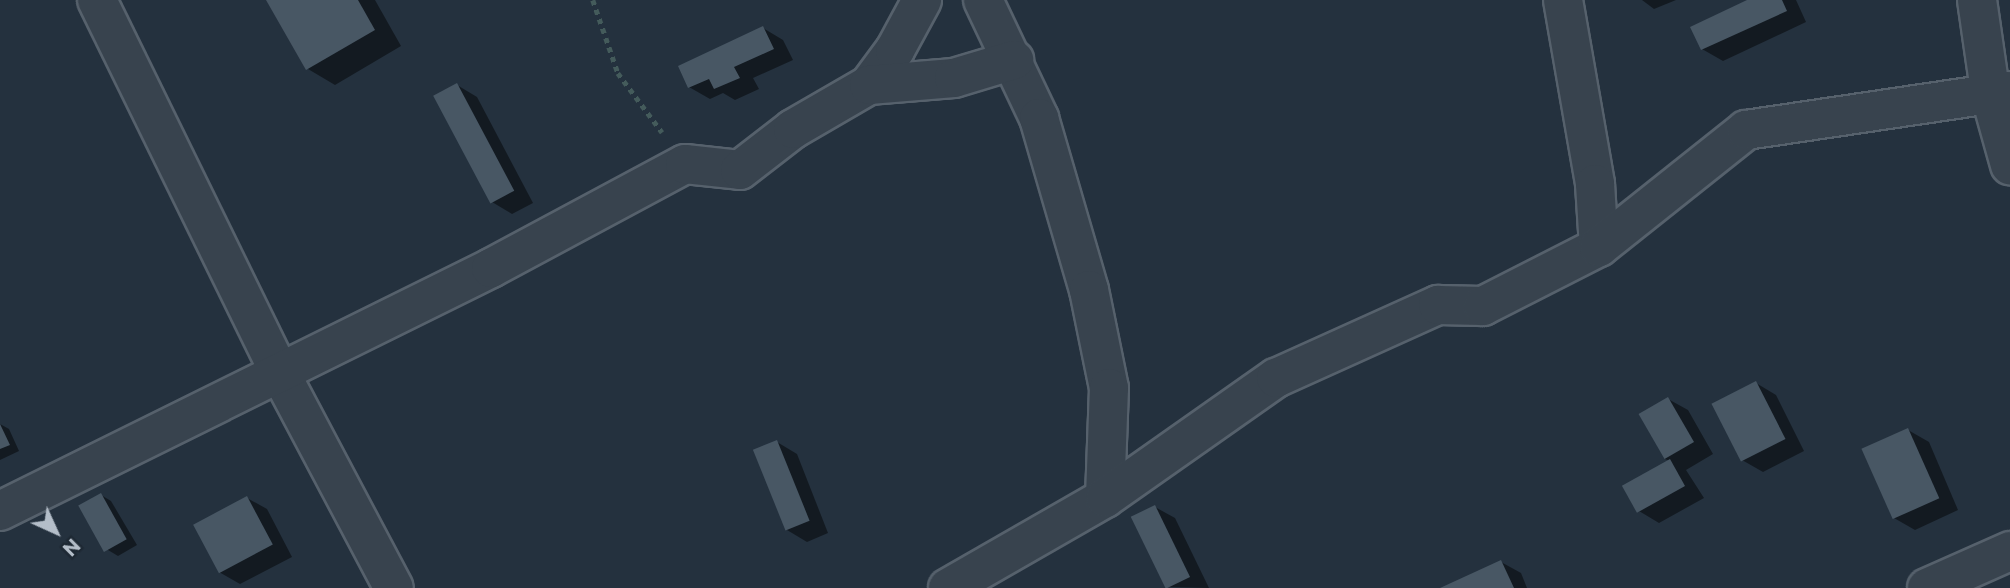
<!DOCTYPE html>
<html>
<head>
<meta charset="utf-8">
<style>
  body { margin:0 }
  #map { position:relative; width:2010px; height:588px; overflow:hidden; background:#24313e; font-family:Montserrat,sans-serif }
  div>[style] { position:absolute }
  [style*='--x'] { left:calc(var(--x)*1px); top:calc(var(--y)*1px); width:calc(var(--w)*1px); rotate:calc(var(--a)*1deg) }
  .shadow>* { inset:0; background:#0007 }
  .building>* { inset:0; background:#485764; transform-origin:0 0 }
  .path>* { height:4.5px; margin-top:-2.25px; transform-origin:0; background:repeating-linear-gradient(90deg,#445b5b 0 5px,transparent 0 10px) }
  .roads { filter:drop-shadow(2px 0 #56616c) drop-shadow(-2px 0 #56616c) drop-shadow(0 2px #56616c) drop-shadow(0 -2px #56616c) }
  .minor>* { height:38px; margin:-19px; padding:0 19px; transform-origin:19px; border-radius:19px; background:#38434e }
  span { translate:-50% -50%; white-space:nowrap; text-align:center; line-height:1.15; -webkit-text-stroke:6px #1d2833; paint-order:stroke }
  .north { position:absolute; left:21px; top:497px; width:70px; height:70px; -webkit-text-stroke:5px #1d2833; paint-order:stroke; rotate:135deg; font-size:19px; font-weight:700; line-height:28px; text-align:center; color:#b4bec9 }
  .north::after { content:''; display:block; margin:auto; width:24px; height:32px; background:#b4bec9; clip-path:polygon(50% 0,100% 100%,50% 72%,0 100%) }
</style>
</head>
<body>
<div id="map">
  <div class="shadow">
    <i style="clip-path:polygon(268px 0,375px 0,401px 46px,335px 85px,308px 69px)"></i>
    <i style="clip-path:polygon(1642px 0,1676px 0,1654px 9px)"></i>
    <i style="clip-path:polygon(1751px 0,1796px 0,1806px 22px,1723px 61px,1702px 49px)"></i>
    <i style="clip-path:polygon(763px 28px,783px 40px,793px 60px,753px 78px,759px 89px,735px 100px,723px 93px,710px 99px,689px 87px)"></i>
    <i style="clip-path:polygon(457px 85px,477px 97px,533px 203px,512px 214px,492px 202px)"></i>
    <i style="clip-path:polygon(1756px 383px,1776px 395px,1804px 451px,1763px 472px,1742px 460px)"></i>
    <i style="clip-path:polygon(1668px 399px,1688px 410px,1713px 454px,1686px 470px,1704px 498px,1659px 523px,1639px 511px,1670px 461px,1665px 459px)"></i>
    <i style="clip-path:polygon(0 424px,9px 429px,19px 451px,0 460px)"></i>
    <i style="clip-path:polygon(1908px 430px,1929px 442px,1958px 510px,1915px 530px,1894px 518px)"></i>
    <i style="clip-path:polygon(777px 442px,797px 454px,828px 533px,807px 542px,787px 530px)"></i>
    <i style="clip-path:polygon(101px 495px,111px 501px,137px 545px,118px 556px,108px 550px)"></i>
    <i style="clip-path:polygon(247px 498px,267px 509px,292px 557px,240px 584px,219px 572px)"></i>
    <i style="clip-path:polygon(1155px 507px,1175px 518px,1209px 588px,1166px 587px)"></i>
    <i style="clip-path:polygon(1501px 562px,1521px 573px,1527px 588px,1444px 588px)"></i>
  </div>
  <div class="building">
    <i style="clip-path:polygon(266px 0,358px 0,375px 30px,306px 70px)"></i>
    <i style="clip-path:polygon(1747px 0,1782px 0,1787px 11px,1701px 50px,1690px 27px)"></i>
    <i style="clip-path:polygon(763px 26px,774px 49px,734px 67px,740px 78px,714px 89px,709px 79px,688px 88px,678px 66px)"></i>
    <i style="left:457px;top:83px;width:122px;height:27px;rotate:62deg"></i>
    <i style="left:1756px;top:381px;width:65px;height:50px;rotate:63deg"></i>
    <i style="left:1668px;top:397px;width:52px;height:34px;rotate:60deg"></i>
    <i style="clip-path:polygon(0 424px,10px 445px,0 449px)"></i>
    <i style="left:1908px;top:428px;width:77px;height:51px;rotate:66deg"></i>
    <i style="left:777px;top:440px;width:87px;height:26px;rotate:68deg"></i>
    <i style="left:1670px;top:459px;width:31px;height:55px;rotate:61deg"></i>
    <i style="left:101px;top:493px;width:53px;height:26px;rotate:61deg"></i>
    <i style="left:247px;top:496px;width:55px;height:61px;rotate:62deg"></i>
    <i style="left:1155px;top:505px;width:80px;height:27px;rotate:64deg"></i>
    <i style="clip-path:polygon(1501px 560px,1514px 588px,1440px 588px)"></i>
  </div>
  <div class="path">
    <i style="--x:593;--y:0;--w:77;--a:71.1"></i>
    <i style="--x:618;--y:73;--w:74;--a:53.3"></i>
  </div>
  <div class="roads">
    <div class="minor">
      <i style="--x:97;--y:0;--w:415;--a:63.9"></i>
      <i style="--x:280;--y:373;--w:243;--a:62.1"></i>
      <i style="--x:983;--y:0;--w:131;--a:64.6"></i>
      <i style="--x:1039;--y:118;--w:179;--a:73.8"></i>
      <i style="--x:1089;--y:290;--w:100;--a:78.5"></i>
      <i style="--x:1109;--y:388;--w:110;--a:92.1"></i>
      <i style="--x:1563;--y:0;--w:187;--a:80.1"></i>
      <i style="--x:1595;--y:184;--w:63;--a:86.4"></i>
      <i style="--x:1977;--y:0;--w:98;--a:81.8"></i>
      <i style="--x:1991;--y:97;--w:71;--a:74.4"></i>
      <i style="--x:869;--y:85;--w:44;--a:-53.4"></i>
      <i style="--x:895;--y:50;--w:57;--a:-61.6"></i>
      <i style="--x:0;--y:511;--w:548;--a:-26.33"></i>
      <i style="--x:491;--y:268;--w:220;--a:-28.2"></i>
      <i style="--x:685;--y:164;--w:55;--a:6.2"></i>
      <i style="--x:740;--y:170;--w:67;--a:-37.7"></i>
      <i style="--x:793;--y:129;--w:88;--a:-30.1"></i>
      <i style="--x:869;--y:85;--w:85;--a:-4.7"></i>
      <i style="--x:954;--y:78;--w:63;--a:-16.7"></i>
      <i style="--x:948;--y:588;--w:181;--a:-29.8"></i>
      <i style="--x:1105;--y:498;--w:209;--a:-35.1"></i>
      <i style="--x:1276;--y:378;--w:178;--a:-24.3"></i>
      <i style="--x:1438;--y:305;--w:45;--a:1.3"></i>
      <i style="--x:1483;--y:306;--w:130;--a:-27"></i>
      <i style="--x:1599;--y:247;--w:188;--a:-38.5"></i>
      <i style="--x:1746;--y:130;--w:267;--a:-8.4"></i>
      <i style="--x:1927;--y:588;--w:91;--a:-24"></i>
    </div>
  </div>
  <div class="north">N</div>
</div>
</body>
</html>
